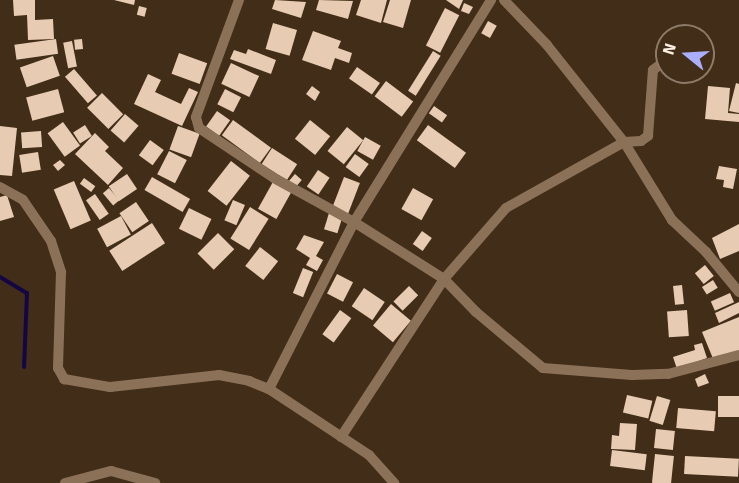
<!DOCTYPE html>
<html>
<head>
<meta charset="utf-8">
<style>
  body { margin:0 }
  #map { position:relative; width:739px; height:483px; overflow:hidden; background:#422d18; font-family:Signika,sans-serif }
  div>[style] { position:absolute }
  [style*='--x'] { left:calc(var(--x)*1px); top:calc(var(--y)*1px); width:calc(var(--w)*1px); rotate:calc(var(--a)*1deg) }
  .stream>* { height:4px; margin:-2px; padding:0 2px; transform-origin:2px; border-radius:2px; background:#140645 }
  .building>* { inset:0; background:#e7ccb3; transform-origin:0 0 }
  .minor>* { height:10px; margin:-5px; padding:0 5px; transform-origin:5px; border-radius:5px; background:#8b7158 }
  span { translate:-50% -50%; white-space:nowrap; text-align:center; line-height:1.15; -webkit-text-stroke:6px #422d18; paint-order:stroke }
  .north { position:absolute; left:655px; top:24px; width:60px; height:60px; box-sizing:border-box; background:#422d18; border:2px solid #8d7b69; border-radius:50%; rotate:288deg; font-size:16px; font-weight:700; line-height:24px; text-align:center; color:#fef0e3 }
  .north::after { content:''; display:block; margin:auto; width:21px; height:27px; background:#abaffb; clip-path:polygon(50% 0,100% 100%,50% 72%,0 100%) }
</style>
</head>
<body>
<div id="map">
  <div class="stream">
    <i style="--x:0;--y:277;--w:31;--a:31"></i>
    <i style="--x:27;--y:293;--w:74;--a:92.3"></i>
  </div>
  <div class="building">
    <i style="clip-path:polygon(13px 0,35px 0,35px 20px,53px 19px,54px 39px,28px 40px,27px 15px,14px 16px)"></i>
    <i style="clip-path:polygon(114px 0,135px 0,134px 5px)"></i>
    <i style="clip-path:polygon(275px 0,306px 2px,301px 18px,272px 9px)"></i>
    <i style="clip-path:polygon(319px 0,353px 1px,348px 19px,316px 10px)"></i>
    <i style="clip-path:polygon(361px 0,387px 0,381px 23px,356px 15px)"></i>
    <i style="clip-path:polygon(390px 0,411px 0,403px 28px,383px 22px)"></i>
    <i style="clip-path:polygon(446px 0,463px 0,459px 9px)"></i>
    <i style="clip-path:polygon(464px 3px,473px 7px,469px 14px,461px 11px)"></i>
    <i style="left:139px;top:6px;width:8px;height:9px;rotate:14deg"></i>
    <i style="left:445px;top:8px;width:16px;height:42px;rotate:27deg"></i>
    <i style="left:488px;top:21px;width:10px;height:14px;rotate:29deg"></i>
    <i style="left:273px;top:23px;width:25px;height:27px;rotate:16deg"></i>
    <i style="clip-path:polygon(313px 31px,341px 41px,338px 48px,352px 53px,349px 63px,335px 58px,331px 70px,302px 60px)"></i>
    <i style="left:56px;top:39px;width:15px;height:42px;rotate:82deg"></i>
    <i style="left:82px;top:39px;width:10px;height:8px;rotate:84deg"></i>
    <i style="left:72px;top:41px;width:26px;height:9px;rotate:79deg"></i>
    <i style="clip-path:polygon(248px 49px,276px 60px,271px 74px,230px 59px,234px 50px,246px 54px)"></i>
    <i style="left:433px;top:51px;width:9px;height:47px;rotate:32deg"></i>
    <i style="left:179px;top:53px;width:30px;height:22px;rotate:20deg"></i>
    <i style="left:53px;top:56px;width:21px;height:35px;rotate:71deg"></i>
    <i style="left:231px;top:63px;width:31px;height:23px;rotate:25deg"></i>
    <i style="left:357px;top:67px;width:28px;height:14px;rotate:35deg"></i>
    <i style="left:74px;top:69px;width:35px;height:12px;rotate:49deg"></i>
    <i style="clip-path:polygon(148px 74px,161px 80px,155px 92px,181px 104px,189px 88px,198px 92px,182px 126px,134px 104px)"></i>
    <i style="left:386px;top:81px;width:34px;height:19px;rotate:37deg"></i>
    <i style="clip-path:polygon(736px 83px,739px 84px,739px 113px,729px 111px)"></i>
    <i style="clip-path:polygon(312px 86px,320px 92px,315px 101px,306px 94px)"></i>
    <i style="clip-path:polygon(708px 86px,730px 88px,728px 113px,739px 114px,739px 122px,705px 119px)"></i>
    <i style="left:58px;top:89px;width:24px;height:33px;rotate:75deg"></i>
    <i style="left:225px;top:89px;width:18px;height:17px;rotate:27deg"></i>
    <i style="left:102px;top:93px;width:30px;height:21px;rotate:45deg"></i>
    <i style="left:434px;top:106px;width:16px;height:9px;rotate:35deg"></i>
    <i style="left:217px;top:111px;width:16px;height:19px;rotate:35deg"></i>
    <i style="left:125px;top:114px;width:18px;height:22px;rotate:41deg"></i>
    <i style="left:233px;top:120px;width:47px;height:19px;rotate:36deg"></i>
    <i style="left:310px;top:120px;width:26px;height:24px;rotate:39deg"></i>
    <i style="left:63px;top:122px;width:29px;height:19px;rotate:54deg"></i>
    <i style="left:85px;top:125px;width:13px;height:14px;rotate:58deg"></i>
    <i style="left:428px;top:125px;width:47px;height:19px;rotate:36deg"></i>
    <i style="clip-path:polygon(0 126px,17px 128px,12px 176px,0 175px)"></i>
    <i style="left:178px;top:126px;width:23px;height:25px;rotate:20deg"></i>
    <i style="left:347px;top:127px;width:21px;height:31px;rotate:39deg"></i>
    <i style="left:41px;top:131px;width:16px;height:20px;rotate:86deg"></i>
    <i style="clip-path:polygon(95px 133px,109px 147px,105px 151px,123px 168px,108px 185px,75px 154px)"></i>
    <i style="left:365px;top:137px;width:18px;height:16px;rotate:29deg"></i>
    <i style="left:150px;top:140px;width:17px;height:19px;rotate:36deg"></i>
    <i style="left:272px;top:148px;width:30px;height:19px;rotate:33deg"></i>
    <i style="left:169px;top:151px;width:20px;height:26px;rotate:27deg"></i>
    <i style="left:38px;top:152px;width:18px;height:19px;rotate:81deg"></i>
    <i style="left:355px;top:154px;width:17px;height:16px;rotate:36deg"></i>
    <i style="clip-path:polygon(60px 160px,65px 165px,58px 171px,53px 165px)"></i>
    <i style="left:231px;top:161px;width:24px;height:38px;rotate:38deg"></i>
    <i style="clip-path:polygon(719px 166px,737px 169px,733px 189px,723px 187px,724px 180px,716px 179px)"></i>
    <i style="left:318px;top:170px;width:14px;height:20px;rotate:34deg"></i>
    <i style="left:127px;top:174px;width:18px;height:22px;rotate:56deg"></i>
    <i style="left:295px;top:174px;width:9px;height:11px;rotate:41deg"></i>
    <i style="left:152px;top:177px;width:44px;height:15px;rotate:30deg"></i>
    <i style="left:344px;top:177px;width:17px;height:34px;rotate:21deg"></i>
    <i style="left:84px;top:178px;width:14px;height:7px;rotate:36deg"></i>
    <i style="left:274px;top:180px;width:21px;height:33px;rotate:29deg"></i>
    <i style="left:74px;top:181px;width:43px;height:22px;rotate:67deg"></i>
    <i style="left:109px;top:188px;width:16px;height:8px;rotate:50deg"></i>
    <i style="left:413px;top:188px;width:23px;height:24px;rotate:29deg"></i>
    <i style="left:95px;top:194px;width:24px;height:11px;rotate:55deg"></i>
    <i style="clip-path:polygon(7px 195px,14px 217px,0 221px,0 197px)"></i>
    <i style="left:233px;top:200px;width:13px;height:22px;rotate:23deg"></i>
    <i style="left:136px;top:202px;width:23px;height:20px;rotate:56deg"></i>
    <i style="left:250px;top:207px;width:22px;height:37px;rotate:32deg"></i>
    <i style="left:189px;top:208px;width:25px;height:23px;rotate:26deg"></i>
    <i style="left:329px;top:213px;width:14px;height:17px;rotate:17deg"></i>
    <i style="left:121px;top:216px;width:21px;height:27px;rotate:62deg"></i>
    <i style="left:152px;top:223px;width:24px;height:51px;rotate:57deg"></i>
    <i style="clip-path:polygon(739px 224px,739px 251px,720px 259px,712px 238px)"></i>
    <i style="left:422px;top:231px;width:12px;height:16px;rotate:35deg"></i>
    <i style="left:218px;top:233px;width:23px;height:29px;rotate:45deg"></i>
    <i style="clip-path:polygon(304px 235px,324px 242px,316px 256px,323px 260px,317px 271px,306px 265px,310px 258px,296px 249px)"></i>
    <i style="left:260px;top:247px;width:23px;height:24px;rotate:38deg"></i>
    <i style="left:705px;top:265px;width:14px;height:13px;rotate:51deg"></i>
    <i style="left:303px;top:268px;width:11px;height:27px;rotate:22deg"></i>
    <i style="left:337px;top:274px;width:18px;height:22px;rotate:27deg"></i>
    <i style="left:713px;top:280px;width:9px;height:13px;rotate:58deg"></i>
    <i style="left:682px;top:285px;width:19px;height:9px;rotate:84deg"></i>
    <i style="left:409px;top:286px;width:13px;height:22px;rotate:45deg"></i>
    <i style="left:364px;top:288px;width:25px;height:22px;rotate:34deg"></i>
    <i style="left:730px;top:293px;width:10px;height:21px;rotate:66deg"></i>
    <i style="clip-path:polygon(739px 302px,739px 313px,719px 323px,715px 313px)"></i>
    <i style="left:391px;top:304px;width:26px;height:28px;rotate:40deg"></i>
    <i style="left:340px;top:310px;width:14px;height:30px;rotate:36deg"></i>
    <i style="left:687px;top:310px;width:26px;height:20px;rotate:86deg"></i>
    <i style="clip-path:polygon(739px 317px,739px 351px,714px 361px,702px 332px)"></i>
    <i style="clip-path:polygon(702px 343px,707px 358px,677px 369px,673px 357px,695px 350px,694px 345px)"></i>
    <i style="clip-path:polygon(705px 374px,709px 383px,698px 387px,695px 379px)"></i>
    <i style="left:627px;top:395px;width:26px;height:18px;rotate:13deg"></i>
    <i style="left:657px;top:396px;width:14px;height:26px;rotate:17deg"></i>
    <i style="left:739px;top:396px;width:21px;height:21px;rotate:90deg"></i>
    <i style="left:678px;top:408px;width:38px;height:20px;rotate:5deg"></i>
    <i style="clip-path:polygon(620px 423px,637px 424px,635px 450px,611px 449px,612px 435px,619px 436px)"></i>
    <i style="left:656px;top:429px;width:19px;height:19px;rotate:6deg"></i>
    <i style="left:612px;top:450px;width:35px;height:16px;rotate:7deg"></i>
    <i style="left:655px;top:454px;width:19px;height:29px;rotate:6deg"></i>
    <i style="left:685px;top:456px;width:54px;height:18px;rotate:3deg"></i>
  </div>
  <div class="minor">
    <i style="--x:239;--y:0;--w:125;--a:110.2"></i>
    <i style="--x:196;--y:117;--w:11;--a:75"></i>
    <i style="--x:199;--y:128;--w:90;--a:33.7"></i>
    <i style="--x:274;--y:178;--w:91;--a:28.8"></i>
    <i style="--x:354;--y:222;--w:107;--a:32.3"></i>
    <i style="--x:444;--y:279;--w:46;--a:45.9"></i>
    <i style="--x:476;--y:312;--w:87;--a:39.9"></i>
    <i style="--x:543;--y:368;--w:89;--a:4.5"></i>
    <i style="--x:632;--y:375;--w:36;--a:-2"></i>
    <i style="--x:668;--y:374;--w:73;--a:-15"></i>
    <i style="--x:504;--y:0;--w:62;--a:46.3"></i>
    <i style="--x:547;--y:45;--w:124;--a:51.6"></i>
    <i style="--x:624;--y:142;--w:92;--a:58.4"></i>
    <i style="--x:672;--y:220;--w:47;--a:43.3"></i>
    <i style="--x:706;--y:252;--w:52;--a:50.5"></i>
    <i style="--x:0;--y:187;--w:26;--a:29"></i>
    <i style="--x:23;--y:200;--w:50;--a:55.7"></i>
    <i style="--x:51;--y:241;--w:33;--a:72"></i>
    <i style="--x:61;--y:272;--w:96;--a:91.8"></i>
    <i style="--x:58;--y:368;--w:13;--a:61"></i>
    <i style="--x:64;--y:379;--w:47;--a:9.9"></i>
    <i style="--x:110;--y:387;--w:110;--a:-6.3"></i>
    <i style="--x:219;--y:375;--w:31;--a:11"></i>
    <i style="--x:249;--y:381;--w:22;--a:22"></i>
    <i style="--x:269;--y:389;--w:120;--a:33.4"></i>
    <i style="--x:369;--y:455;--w:38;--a:48"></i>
    <i style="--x:269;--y:389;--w:187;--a:-63"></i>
    <i style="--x:354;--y:222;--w:261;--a:-58.3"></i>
    <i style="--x:341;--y:437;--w:189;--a:-56.9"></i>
    <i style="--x:444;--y:279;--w:94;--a:-48.9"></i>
    <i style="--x:506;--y:208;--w:135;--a:-29.2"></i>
    <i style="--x:624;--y:142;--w:17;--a:-3"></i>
    <i style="--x:641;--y:141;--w:9;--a:-36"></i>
    <i style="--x:648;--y:136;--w:66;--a:-85.7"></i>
    <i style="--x:653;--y:70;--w:10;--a:-37"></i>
    <i style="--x:661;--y:64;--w:6;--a:9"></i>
    <i style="--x:65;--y:483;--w:48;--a:-14.6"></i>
    <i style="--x:111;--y:471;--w:46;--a:15.3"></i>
  </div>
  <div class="north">N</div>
</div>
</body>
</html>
